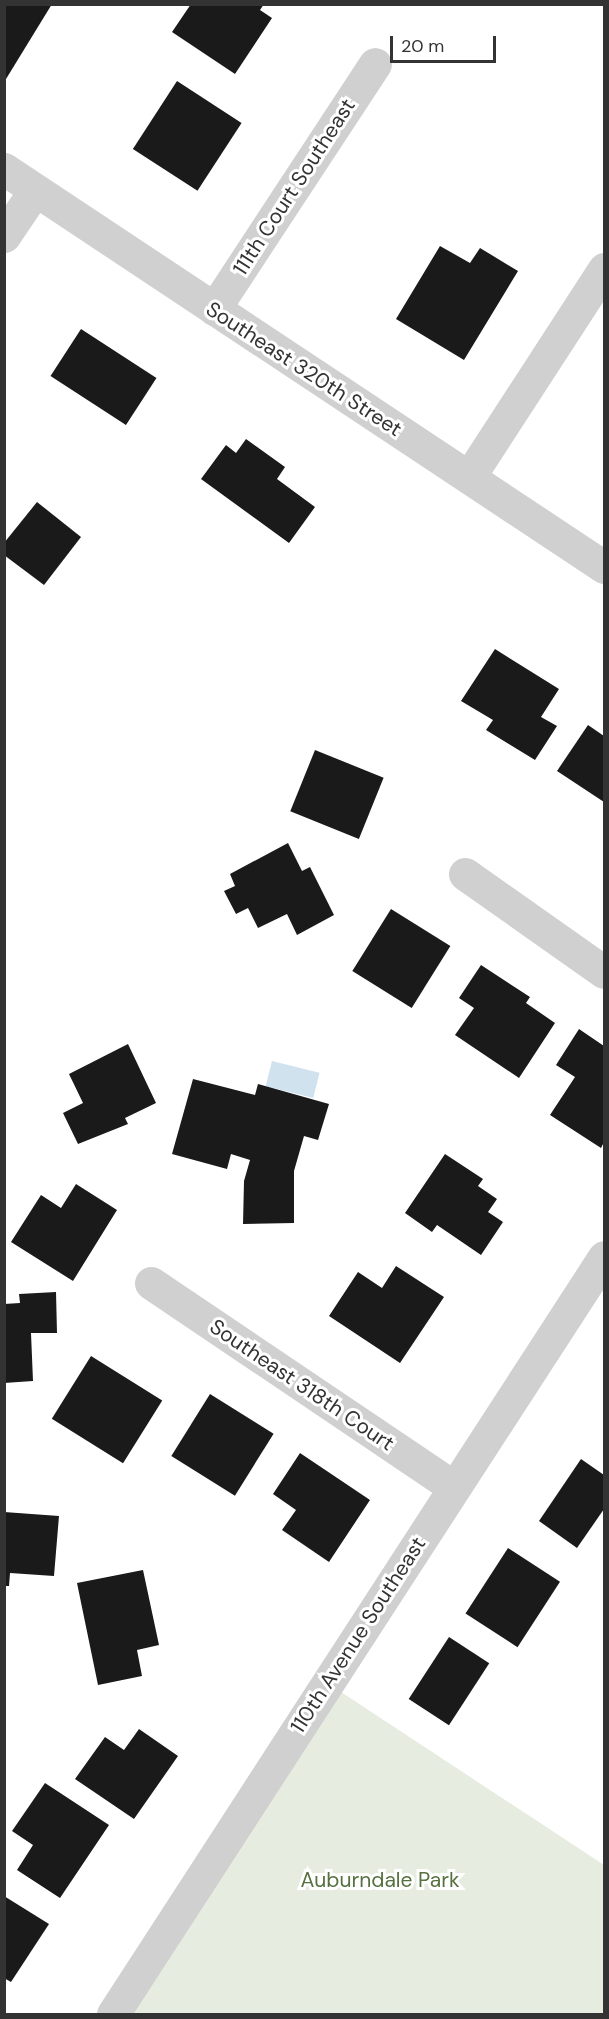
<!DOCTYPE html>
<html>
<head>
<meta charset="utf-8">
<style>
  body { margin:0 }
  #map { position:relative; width:609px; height:2019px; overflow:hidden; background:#fff; font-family:"DM Sans",sans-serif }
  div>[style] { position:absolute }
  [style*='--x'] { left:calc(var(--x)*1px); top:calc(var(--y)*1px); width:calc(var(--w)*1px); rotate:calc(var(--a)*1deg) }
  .green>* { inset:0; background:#e6ecdf }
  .water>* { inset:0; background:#cfe2ee; transform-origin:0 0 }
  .building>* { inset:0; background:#1a1a1a; transform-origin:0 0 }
  .minor>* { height:33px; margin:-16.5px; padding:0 16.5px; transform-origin:16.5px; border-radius:16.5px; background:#d0d0d0 }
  span { translate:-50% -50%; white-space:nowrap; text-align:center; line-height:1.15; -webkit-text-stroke:6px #fff; paint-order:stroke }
  .street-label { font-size:21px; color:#333 }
  .park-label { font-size:21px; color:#56703f }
  .frame { position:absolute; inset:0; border:6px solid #333; pointer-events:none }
  .scale { position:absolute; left:390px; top:36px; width:106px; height:27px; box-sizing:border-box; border:3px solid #333; border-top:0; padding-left:8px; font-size:18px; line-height:21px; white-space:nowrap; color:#333; -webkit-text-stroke:4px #fff; paint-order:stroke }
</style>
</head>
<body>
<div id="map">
  <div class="green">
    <i style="clip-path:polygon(341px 1692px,604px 1865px,604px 2014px,131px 2014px)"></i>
  </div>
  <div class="water">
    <i style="left:272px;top:1061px;width:49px;height:26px;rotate:14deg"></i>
  </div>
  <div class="building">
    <i style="clip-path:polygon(4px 4px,52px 4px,6px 79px,4px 78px)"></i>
    <i style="clip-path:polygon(191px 4px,264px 4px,260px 10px,272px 18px,235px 74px,172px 32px)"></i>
    <i style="left:177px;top:81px;width:77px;height:81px;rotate:33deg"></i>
    <i style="clip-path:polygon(440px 246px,470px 263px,480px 248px,518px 271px,464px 360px,396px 319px)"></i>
    <i style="left:81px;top:329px;width:90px;height:56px;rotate:33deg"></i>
    <i style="clip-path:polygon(246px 439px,285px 467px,277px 479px,315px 507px,289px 543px,201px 479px,226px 445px,236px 453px)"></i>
    <i style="clip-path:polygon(37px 502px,81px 537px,44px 585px,4px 555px,4px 543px)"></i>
    <i style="clip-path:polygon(495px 649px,559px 689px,541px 717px,557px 726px,535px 760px,486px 730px,493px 720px,461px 701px)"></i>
    <i style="clip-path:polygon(588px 725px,604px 736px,604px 802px,557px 771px)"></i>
    <i style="left:315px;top:750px;width:74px;height:66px;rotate:22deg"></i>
    <i style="clip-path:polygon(288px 843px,302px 871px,310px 867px,334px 915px,297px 935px,287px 914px,258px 928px,248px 908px,236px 914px,224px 891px,235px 886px,230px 874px)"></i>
    <i style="left:391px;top:909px;width:70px;height:73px;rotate:32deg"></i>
    <i style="clip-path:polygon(481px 965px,530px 997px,526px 1003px,555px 1023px,519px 1078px,455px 1035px,474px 1008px,459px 998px)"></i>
    <i style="clip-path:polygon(579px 1029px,604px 1046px,604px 1142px,601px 1148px,550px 1115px,575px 1077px,556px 1065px)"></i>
    <i style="clip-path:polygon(128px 1044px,156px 1103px,125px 1118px,128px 1124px,78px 1144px,63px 1113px,83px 1103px,69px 1074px)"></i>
    <i style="clip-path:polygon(193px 1079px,255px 1095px,258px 1084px,329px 1104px,318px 1140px,304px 1136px,294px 1171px,294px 1223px,243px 1224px,244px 1181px,250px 1160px,231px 1154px,227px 1169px,172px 1154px)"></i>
    <i style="clip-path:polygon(445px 1154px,483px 1179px,478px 1186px,497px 1199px,488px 1212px,503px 1222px,481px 1255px,437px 1225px,432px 1232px,405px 1213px)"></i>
    <i style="clip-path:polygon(76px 1184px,117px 1210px,73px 1281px,11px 1242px,41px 1195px,61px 1208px)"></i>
    <i style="clip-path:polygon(396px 1266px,444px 1297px,400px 1363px,329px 1316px,358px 1272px,382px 1288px)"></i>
    <i style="clip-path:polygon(56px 1292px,57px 1333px,31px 1333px,33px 1381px,4px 1383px,4px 1304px,20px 1303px,19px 1294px)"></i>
    <i style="left:91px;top:1356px;width:84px;height:74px;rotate:32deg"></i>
    <i style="left:210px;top:1394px;width:75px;height:73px;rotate:32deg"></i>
    <i style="clip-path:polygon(300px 1453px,370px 1500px,329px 1562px,282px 1530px,296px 1510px,273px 1494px)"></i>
    <i style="clip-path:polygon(581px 1459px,604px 1475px,604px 1509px,577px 1548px,539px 1521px)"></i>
    <i style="clip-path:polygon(4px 1512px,59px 1516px,54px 1576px,10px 1573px,9px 1586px,4px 1586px)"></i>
    <i style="left:508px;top:1548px;width:62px;height:78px;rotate:33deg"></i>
    <i style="clip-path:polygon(143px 1570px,159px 1645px,137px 1650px,142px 1676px,98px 1685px,77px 1583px)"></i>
    <i style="left:449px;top:1637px;width:48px;height:74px;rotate:33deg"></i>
    <i style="clip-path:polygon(139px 1729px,178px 1756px,134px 1819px,75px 1779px,105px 1737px,124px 1750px)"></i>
    <i style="clip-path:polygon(45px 1783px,109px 1825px,60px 1898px,17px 1870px,33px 1845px,12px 1831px)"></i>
    <i style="clip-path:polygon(4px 1896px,49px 1924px,11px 1982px,4px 1978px)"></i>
  </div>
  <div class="minor">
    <i style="--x:4;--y:169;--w:720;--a:33.56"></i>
    <i style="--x:4;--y:236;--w:55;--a:-56"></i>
    <i style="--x:214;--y:309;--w:293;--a:-56.7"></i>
    <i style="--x:469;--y:477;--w:248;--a:-57"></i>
    <i style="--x:465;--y:874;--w:170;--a:35.2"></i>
    <i style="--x:151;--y:1283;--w:364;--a:34"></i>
    <i style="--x:113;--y:2014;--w:902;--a:-57.03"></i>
  </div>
  <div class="street-label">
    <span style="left:294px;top:187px;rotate:-57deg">111th Court Southeast</span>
    <span style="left:304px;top:369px;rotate:33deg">Southeast 320th Street</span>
    <span style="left:302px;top:1385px;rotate:34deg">Southeast 318th Court</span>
    <span style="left:358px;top:1635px;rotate:-57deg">110th Avenue Southeast</span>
  </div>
  <div class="park-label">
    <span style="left:380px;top:1880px">Auburndale Park</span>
  </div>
  <div class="frame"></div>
  <div class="scale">20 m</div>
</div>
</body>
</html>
